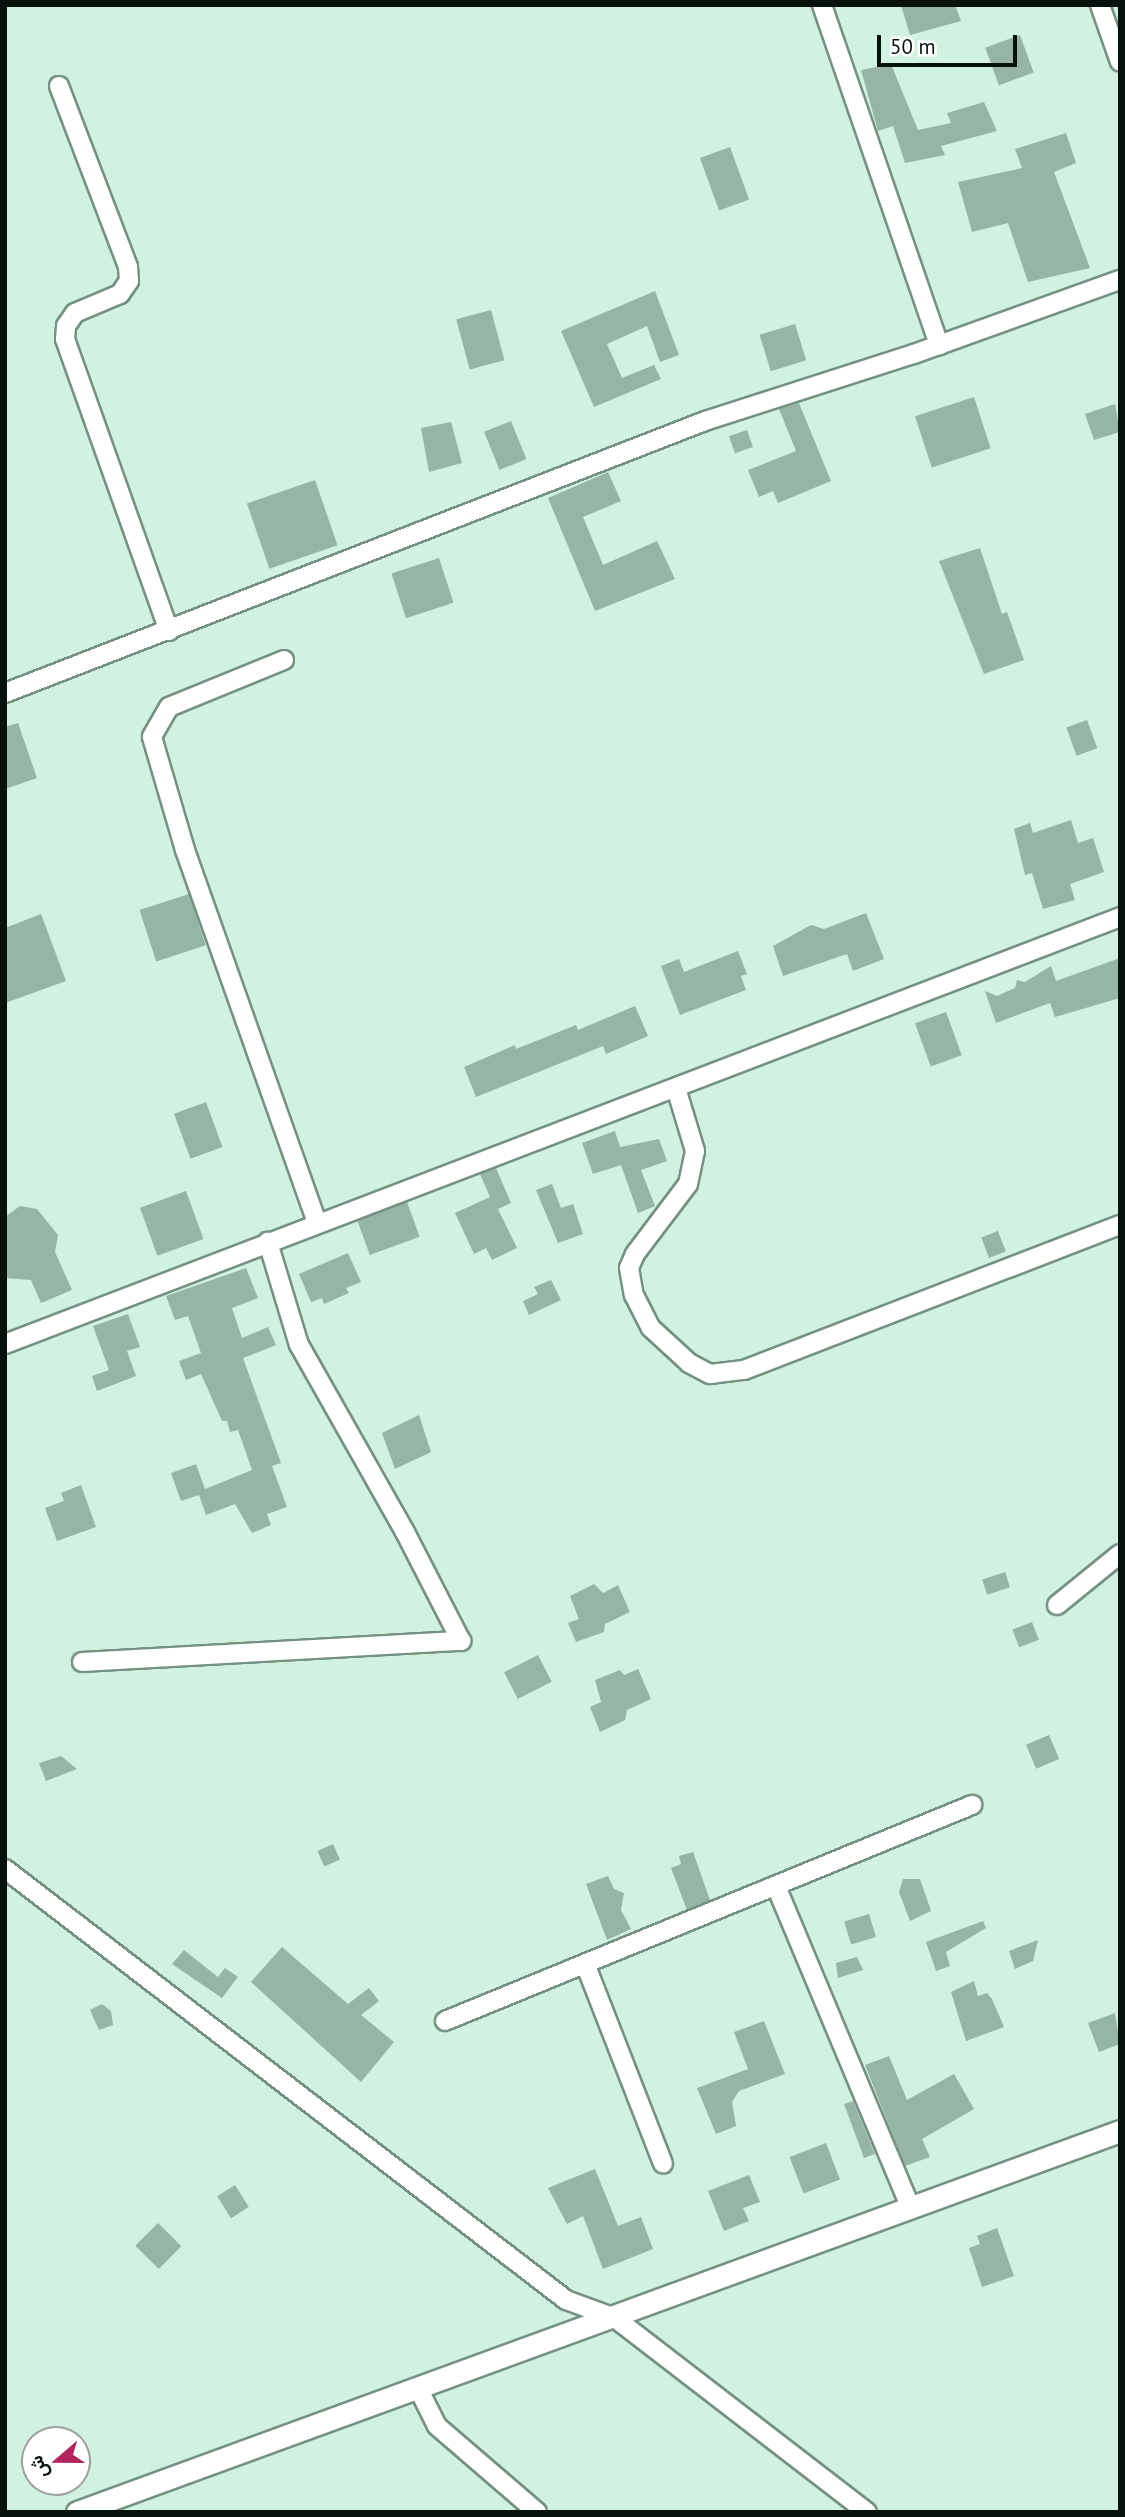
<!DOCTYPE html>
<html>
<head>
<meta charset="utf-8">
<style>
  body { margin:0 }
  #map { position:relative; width:1125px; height:2517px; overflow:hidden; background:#d1f2e0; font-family:"PT Sans",Vazirmatn,sans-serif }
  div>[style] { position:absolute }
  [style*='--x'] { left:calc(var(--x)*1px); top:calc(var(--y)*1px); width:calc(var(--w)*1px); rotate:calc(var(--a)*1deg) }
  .building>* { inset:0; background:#96b5a4; transform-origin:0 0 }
  .roads { filter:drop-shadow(2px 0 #749181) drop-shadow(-2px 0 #749181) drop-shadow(0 2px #749181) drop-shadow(0 -2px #749181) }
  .minor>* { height:18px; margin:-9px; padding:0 9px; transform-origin:9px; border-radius:9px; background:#fff }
  .tertiary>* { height:21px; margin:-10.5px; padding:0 10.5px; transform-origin:10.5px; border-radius:10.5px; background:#fff }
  span { translate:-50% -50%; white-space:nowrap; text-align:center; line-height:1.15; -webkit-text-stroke:5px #fff; paint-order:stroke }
  .frame { position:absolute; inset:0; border:7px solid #07120d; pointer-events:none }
  .north { position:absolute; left:21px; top:2426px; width:70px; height:70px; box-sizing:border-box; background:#fff; border:2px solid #9ca09e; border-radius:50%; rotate:250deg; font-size:19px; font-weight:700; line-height:28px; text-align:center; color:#07120d }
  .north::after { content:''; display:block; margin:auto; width:24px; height:32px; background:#b1245d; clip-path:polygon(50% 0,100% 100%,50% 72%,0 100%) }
  .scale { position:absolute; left:877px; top:35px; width:140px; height:32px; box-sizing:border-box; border:4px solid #07120d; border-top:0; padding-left:9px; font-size:21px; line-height:24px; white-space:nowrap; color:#07120d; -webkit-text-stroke:5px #fff; paint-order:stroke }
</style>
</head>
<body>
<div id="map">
  <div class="building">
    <i style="clip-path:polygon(901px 5px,955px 5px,961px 21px,910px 35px)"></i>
    <i style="left:1020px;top:35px;width:40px;height:37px;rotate:70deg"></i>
    <i style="clip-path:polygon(891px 64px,918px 130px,951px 123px,947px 113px,984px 102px,997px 131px,941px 146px,945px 155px,905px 163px,893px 126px,878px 131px,861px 70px)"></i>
    <i style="clip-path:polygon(1066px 133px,1076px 163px,1054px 172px,1090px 268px,1028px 282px,1008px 223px,972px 232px,958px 182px,1022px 168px,1015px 149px)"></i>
    <i style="left:730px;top:147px;width:56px;height:32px;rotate:70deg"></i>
    <i style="clip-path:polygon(655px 291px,679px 355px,660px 362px,647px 326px,607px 344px,622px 378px,654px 365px,661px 379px,594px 407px,561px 331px)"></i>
    <i style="left:491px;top:310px;width:52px;height:36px;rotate:75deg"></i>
    <i style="left:795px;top:324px;width:38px;height:37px;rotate:73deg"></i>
    <i style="left:974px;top:397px;width:54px;height:62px;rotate:72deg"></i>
    <i style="clip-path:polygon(799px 403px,831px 481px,778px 503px,773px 491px,759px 497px,748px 470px,796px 451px,779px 409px)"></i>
    <i style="clip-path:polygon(1115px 404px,1120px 432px,1094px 440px,1085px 414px)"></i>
    <i style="left:511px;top:421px;width:41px;height:29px;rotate:68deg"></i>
    <i style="clip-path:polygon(451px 422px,462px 463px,429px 472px,421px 428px)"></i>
    <i style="left:747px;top:430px;width:18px;height:19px;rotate:71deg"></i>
    <i style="clip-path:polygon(608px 472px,621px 501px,583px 517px,603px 565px,657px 541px,675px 579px,595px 611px,548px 498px)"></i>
    <i style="left:315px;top:480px;width:69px;height:72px;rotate:71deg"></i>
    <i style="clip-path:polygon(980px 548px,1002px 614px,1007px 612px,1024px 660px,984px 674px,939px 561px)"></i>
    <i style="left:439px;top:558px;width:47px;height:50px;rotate:72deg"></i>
    <i style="left:1087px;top:720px;width:30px;height:22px;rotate:70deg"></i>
    <i style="clip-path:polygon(18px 723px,37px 778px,5px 789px,5px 727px)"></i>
    <i style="clip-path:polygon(1071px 820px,1078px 843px,1093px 838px,1104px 872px,1070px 884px,1075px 900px,1043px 909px,1032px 873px,1025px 875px,1014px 829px,1030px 823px,1033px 833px)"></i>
    <i style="left:189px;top:894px;width:54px;height:52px;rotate:72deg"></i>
    <i style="clip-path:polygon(866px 913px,884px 959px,853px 971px,847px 954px,783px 976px,773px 946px,811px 925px,824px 929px)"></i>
    <i style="clip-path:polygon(41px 914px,66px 981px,5px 1003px,5px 928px)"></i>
    <i style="clip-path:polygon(738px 951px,747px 974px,741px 976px,746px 990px,680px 1015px,661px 966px,679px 959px,684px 972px)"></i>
    <i style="clip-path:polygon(1120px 958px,1120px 998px,1055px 1017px,1050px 1003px,996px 1023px,985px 991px,997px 996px,1015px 988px,1017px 980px,1025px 982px,1051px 966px,1056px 981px)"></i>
    <i style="clip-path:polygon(635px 1006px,648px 1036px,606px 1054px,603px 1046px,476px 1097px,464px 1067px,515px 1045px,516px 1049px,576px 1025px,578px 1030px)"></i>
    <i style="left:946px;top:1012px;width:46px;height:33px;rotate:70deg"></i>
    <i style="left:206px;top:1102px;width:48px;height:34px;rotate:70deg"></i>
    <i style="clip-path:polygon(615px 1131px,620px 1147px,659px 1139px,667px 1161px,641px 1170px,655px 1206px,638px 1213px,621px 1165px,593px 1174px,582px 1143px)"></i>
    <i style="clip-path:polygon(496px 1168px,511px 1203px,498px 1209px,517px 1248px,492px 1260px,486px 1248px,474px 1254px,455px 1213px,490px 1197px,480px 1174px)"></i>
    <i style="clip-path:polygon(552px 1184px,561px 1208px,573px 1204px,583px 1234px,558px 1243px,536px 1190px)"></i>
    <i style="left:186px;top:1191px;width:51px;height:49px;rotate:70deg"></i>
    <i style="left:407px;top:1202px;width:37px;height:53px;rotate:70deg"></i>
    <i style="clip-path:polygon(20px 1206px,37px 1209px,58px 1235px,55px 1252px,72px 1290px,41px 1303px,31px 1280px,5px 1278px,5px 1217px)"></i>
    <i style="left:998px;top:1231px;width:22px;height:18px;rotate:69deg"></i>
    <i style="clip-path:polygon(348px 1253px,361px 1282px,346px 1288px,349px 1293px,324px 1304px,322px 1298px,311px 1302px,299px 1274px)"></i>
    <i style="clip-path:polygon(246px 1268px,258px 1298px,232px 1308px,242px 1338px,268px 1327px,276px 1345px,243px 1358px,281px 1463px,272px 1466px,287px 1507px,267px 1514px,271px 1525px,252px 1533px,235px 1504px,206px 1515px,199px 1495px,181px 1501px,171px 1473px,196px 1464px,205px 1489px,252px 1470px,238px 1430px,230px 1432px,227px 1421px,222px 1421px,201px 1374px,186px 1380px,179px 1361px,201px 1353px,188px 1316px,175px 1320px,166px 1296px)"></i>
    <i style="clip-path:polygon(551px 1280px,561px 1300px,529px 1315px,523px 1301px,538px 1294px,534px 1287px)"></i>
    <i style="clip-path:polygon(128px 1314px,140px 1347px,127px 1351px,136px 1376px,97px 1391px,92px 1376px,109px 1370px,93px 1326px)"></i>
    <i style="clip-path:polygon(419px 1415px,431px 1452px,395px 1469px,382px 1433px)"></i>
    <i style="clip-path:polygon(81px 1485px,96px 1527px,57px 1541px,45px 1508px,64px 1501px,61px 1493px)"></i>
    <i style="left:1005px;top:1572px;width:16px;height:24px;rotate:72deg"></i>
    <i style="clip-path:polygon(594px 1584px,603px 1593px,618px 1585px,630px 1612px,605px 1624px,604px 1632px,576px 1642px,568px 1623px,579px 1619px,570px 1596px)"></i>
    <i style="left:1032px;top:1622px;width:19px;height:21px;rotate:69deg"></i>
    <i style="left:538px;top:1655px;width:30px;height:38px;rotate:63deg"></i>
    <i style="clip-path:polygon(638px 1669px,651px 1699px,627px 1710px,625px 1720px,600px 1732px,590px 1707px,601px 1702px,595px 1680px,620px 1670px,624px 1675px)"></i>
    <i style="left:1049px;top:1735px;width:26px;height:25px;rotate:67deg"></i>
    <i style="clip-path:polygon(61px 1756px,77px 1769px,46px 1781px,39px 1763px)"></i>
    <i style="left:333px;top:1844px;width:17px;height:17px;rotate:66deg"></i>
    <i style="clip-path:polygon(693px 1852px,710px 1900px,687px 1910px,671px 1868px,681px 1864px,679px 1856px)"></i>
    <i style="clip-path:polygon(608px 1876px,614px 1889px,624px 1893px,621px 1910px,631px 1929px,607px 1940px,586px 1884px)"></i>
    <i style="clip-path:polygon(903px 1879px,920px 1879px,931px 1911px,910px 1921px,899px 1892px)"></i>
    <i style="left:869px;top:1914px;width:24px;height:26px;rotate:73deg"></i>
    <i style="clip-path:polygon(983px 1921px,986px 1928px,946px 1952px,950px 1966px,936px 1971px,926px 1942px)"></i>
    <i style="clip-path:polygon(1038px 1940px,1033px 1961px,1015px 1969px,1009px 1951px)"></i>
    <i style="clip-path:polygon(282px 1947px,348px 2004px,369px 1988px,379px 2001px,361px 2015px,394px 2042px,361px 2082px,251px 1982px)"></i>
    <i style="clip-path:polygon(184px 1950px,218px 1977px,225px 1968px,238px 1977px,222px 1998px,172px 1964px)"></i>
    <i style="clip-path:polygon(857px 1957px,863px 1970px,838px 1978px,836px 1963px)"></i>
    <i style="clip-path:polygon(974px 1981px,978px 1996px,987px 1993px,992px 1999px,1004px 2027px,966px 2041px,951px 1992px)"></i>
    <i style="clip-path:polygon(102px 2004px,111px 2011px,113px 2025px,99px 2030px,90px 2010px)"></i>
    <i style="clip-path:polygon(1115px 2013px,1120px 2044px,1099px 2052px,1088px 2023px)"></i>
    <i style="clip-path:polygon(764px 2021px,785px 2074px,739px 2091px,732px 2102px,736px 2126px,716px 2134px,697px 2088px,748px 2069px,734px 2032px)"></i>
    <i style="clip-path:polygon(889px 2056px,907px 2100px,954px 2074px,974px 2109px,922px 2139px,930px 2157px,905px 2166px,865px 2065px)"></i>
    <i style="clip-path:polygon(853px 2101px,875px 2154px,864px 2158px,844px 2104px)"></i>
    <i style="left:826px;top:2143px;width:39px;height:39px;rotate:69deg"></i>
    <i style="clip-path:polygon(595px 2169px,618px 2226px,641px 2217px,653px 2249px,603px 2269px,583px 2216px,567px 2224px,548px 2188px)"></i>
    <i style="clip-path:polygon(749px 2175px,760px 2202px,743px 2208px,749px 2221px,724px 2231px,708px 2191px)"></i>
    <i style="left:235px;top:2185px;width:26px;height:21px;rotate:58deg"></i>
    <i style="left:158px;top:2223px;width:33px;height:32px;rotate:45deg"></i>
    <i style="clip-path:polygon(997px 2228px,1014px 2276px,982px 2287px,969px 2248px,980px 2244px,977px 2236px)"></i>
  </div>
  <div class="roads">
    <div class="minor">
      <i style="--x:822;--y:5;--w:360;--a:71"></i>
      <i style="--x:1100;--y:5;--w:60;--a:70.7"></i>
      <i style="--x:59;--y:86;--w:194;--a:69.1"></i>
      <i style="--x:128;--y:267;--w:14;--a:86"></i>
      <i style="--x:129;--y:281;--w:16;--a:125"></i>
      <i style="--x:120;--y:294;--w:49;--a:157.1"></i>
      <i style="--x:75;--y:313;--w:16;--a:125"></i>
      <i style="--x:66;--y:326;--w:13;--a:94"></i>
      <i style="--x:65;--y:339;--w:310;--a:70.4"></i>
      <i style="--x:284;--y:660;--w:124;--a:157.8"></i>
      <i style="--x:169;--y:707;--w:34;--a:120"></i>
      <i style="--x:152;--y:737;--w:118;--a:73.7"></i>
      <i style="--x:185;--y:850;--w:396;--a:70.5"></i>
      <i style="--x:5;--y:693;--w:751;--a:-21.23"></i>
      <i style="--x:705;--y:421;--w:219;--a:-17.8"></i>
      <i style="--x:914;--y:354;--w:219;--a:-19.8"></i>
      <i style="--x:676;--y:1088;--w:66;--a:73.2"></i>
      <i style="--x:695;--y:1151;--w:34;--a:102"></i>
      <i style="--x:688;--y:1184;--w:88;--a:127.1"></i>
      <i style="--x:635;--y:1254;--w:15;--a:113"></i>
      <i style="--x:629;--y:1268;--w:27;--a:80"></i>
      <i style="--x:634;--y:1295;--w:37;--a:63"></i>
      <i style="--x:651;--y:1328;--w:52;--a:42.6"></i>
      <i style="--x:689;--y:1363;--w:24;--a:28"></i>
      <i style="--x:710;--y:1374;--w:34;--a:-7"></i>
      <i style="--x:744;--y:1370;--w:403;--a:-21.1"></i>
      <i style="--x:5;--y:1344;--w:1194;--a:-20.95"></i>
      <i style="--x:1057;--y:1605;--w:81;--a:-39"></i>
      <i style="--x:82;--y:1662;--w:380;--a:-3.2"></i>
      <i style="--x:461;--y:1641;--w:123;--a:-117.2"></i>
      <i style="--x:405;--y:1532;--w:215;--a:-119.5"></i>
      <i style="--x:299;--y:1345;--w:108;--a:-106.8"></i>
      <i style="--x:5;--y:1869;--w:707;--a:37.53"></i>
      <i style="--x:566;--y:2300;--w:52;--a:20.2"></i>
      <i style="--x:615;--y:2318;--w:318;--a:37.6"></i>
      <i style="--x:776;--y:1886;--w:348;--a:67.3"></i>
      <i style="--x:586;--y:1966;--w:212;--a:68.7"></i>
      <i style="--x:445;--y:2021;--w:570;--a:-22.29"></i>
      <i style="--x:418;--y:2388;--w:42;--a:63.4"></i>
      <i style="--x:437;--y:2426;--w:132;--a:40.7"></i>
    </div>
    <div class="tertiary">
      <i style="--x:77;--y:2512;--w:1110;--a:-20.07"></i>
    </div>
  </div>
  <div class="frame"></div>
  <div class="north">ش</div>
  <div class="scale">50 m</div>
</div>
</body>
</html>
